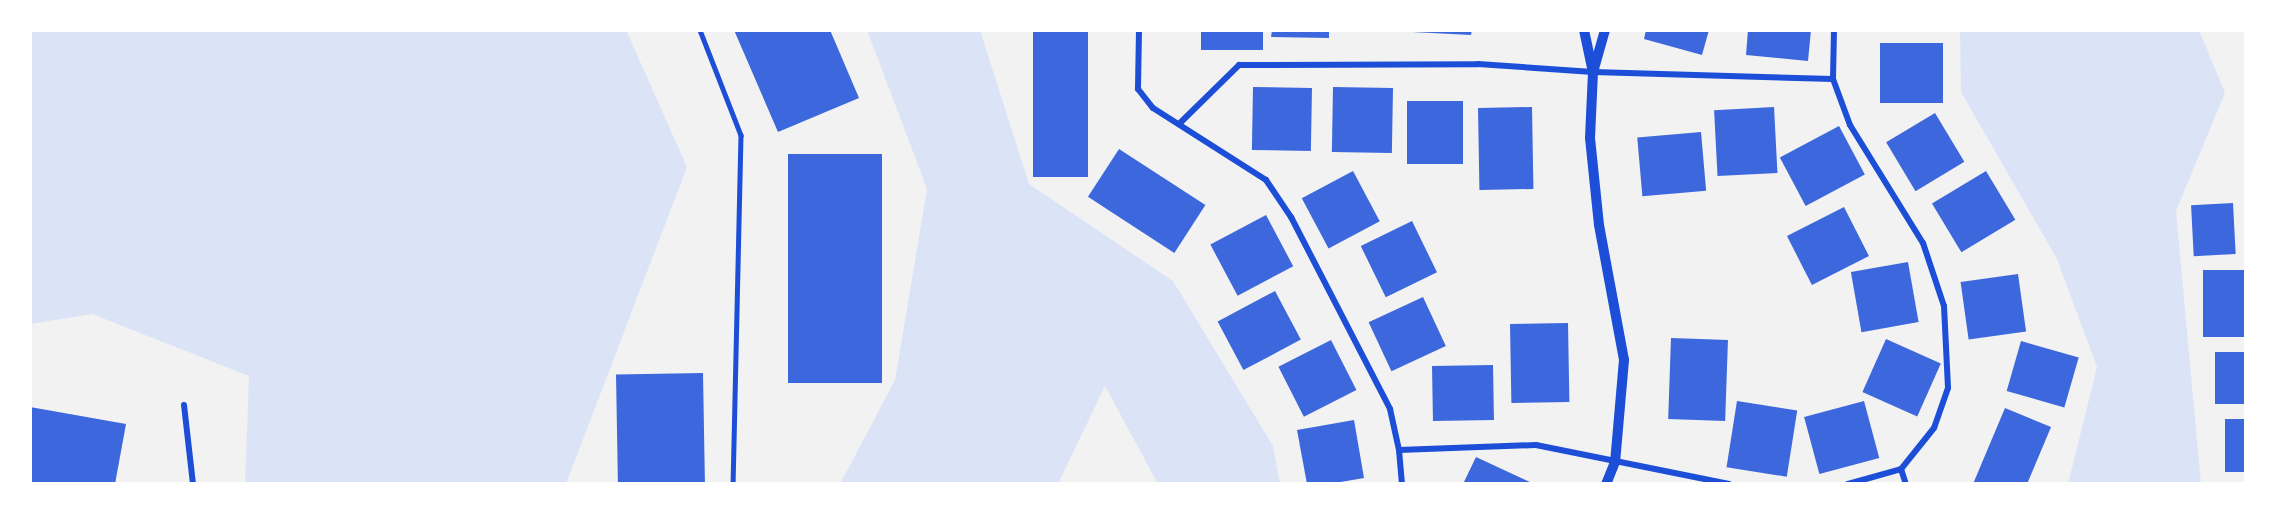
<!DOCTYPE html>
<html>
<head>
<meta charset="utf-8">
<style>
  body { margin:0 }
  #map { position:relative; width:2276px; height:514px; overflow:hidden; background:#f2f2f2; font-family:"Noto Sans",sans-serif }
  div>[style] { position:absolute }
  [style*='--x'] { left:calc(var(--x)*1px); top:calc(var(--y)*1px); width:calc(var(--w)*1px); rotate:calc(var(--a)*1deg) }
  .green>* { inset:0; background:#dbe4f7 }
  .building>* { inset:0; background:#3d67dc; transform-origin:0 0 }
  .service>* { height:4.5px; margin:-2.25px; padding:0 2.25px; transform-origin:2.25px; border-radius:2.25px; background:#1d4ed8 }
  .minor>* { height:6px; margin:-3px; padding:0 3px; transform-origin:3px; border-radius:3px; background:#1d4ed8 }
  .tertiary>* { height:10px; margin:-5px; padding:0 5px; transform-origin:5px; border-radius:5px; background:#1d4ed8 }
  span { translate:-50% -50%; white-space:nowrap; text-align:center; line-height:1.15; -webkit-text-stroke:6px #fff; paint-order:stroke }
  .frame { position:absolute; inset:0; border:32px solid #fff; pointer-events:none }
</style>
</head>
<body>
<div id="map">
  <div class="green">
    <i style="clip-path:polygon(30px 30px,626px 30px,687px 167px,566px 484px,245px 484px,249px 376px,92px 314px,30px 324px)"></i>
    <i style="clip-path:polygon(867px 30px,980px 30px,1029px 184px,1173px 281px,1273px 446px,1280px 484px,1158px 484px,1105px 386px,1058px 484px,840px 484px,895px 380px,927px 189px)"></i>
    <i style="clip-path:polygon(1960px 30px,2199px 30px,2225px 93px,2176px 211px,2201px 484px,2068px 484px,2097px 367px,2057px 259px,1961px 92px)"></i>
  </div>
  <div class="building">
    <i style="clip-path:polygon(734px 30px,830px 30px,859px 98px,778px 132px)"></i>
    <i style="left:1033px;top:30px;width:55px;height:147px"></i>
    <i style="left:1201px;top:30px;width:62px;height:20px"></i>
    <i style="clip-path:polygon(1272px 30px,1329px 30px,1329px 38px,1271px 37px)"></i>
    <i style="clip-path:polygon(1412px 30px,1472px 30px,1471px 35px,1412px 32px)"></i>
    <i style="clip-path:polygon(1646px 30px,1709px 30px,1702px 55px,1644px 39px)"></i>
    <i style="clip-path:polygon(1748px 30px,1811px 30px,1808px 61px,1746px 55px)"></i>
    <i style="left:1880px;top:43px;width:63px;height:60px"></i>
    <i style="left:1253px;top:87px;width:59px;height:63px;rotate:1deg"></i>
    <i style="left:1333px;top:87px;width:60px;height:65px;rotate:1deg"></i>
    <i style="left:1407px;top:101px;width:56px;height:63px"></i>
    <i style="left:1532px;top:107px;width:82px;height:54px;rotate:89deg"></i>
    <i style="left:1774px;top:107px;width:66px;height:60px;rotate:87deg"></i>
    <i style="left:1935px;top:113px;width:57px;height:57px;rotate:59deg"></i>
    <i style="left:1839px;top:126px;width:55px;height:67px;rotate:62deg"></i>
    <i style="left:1701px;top:132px;width:59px;height:64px;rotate:85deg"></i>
    <i style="left:1119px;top:149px;width:103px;height:57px;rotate:33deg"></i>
    <i style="left:788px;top:154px;width:94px;height:229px"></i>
    <i style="left:1353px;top:171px;width:57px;height:58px;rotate:62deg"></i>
    <i style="left:1986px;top:171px;width:57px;height:63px;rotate:59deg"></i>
    <i style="left:2233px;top:203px;width:51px;height:42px;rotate:87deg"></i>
    <i style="left:1844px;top:207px;width:55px;height:64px;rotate:63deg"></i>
    <i style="left:1266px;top:215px;width:58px;height:63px;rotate:62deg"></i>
    <i style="left:1412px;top:221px;width:57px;height:57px;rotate:64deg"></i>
    <i style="left:1908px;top:262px;width:61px;height:58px;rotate:80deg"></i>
    <i style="left:2246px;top:270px;width:67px;height:43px;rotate:90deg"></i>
    <i style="left:2018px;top:274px;width:58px;height:58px;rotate:82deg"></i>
    <i style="left:1275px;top:291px;width:55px;height:65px;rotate:62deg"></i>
    <i style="left:1423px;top:297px;width:54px;height:60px;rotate:65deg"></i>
    <i style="left:1568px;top:323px;width:79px;height:58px;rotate:89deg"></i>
    <i style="left:1671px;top:338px;width:57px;height:81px;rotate:2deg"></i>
    <i style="left:1886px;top:339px;width:60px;height:58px;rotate:24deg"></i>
    <i style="left:1331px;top:340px;width:56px;height:59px;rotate:63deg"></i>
    <i style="left:2021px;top:341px;width:60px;height:52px;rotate:16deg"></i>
    <i style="left:2215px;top:352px;width:31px;height:52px"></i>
    <i style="left:1493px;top:365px;width:55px;height:61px;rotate:89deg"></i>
    <i style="left:703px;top:373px;width:111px;height:87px;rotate:89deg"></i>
    <i style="left:1737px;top:401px;width:61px;height:67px;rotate:9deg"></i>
    <i style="left:1864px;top:401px;width:59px;height:62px;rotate:75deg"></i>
    <i style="clip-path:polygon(30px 407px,126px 424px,115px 484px,30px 484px)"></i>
    <i style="clip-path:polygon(2005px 408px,2051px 427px,2027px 484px,1973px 484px)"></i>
    <i style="left:2246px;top:419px;width:53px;height:21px;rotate:90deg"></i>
    <i style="clip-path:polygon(1354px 420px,1364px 478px,1329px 484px,1307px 484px,1297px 430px)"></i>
    <i style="clip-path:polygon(1476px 457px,1534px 484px,1463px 484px)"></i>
  </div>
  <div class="service">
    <i style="--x:700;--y:30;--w:113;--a:68.7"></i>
    <i style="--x:741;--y:135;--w:349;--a:91.3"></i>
  </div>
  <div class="minor">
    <i style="--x:1139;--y:30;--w:59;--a:91"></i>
    <i style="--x:1138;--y:89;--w:24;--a:52"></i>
    <i style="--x:1153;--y:108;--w:134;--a:32.5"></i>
    <i style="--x:1266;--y:180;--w:45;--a:56"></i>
    <i style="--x:1291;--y:217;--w:216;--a:62.7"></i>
    <i style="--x:1390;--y:409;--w:42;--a:77.6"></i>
    <i style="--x:1399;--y:450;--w:34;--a:85"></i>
    <i style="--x:1834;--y:30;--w:49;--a:91.2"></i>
    <i style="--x:1833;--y:79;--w:49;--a:69.7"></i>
    <i style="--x:1850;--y:125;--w:139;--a:58.3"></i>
    <i style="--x:1923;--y:243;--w:66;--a:71.6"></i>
    <i style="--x:1944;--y:306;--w:82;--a:87.2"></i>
    <i style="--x:1948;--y:388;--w:42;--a:109.3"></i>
    <i style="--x:1934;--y:428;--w:53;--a:128.8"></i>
    <i style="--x:1901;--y:469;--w:16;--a:72"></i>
    <i style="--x:1180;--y:123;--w:83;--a:-44.5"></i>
    <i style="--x:1239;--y:65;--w:239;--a:-0.2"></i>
    <i style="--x:1478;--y:64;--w:115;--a:4"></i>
    <i style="--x:1593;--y:72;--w:240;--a:1.7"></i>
    <i style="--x:184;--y:405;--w:80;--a:83.5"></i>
    <i style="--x:1399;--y:450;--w:137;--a:-2.1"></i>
    <i style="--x:1536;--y:445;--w:197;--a:11.4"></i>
    <i style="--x:1848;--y:484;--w:55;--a:-15.8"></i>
  </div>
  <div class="tertiary">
    <i style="--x:1584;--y:30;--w:40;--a:78"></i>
    <i style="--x:1605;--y:30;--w:44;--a:105.9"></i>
    <i style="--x:1593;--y:72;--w:66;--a:92.6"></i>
    <i style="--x:1590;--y:138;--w:87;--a:84.1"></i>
    <i style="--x:1599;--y:225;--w:137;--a:79.5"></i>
    <i style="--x:1624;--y:360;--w:102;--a:95"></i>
    <i style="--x:1615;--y:462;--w:24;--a:112"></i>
  </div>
  <div class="frame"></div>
</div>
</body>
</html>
